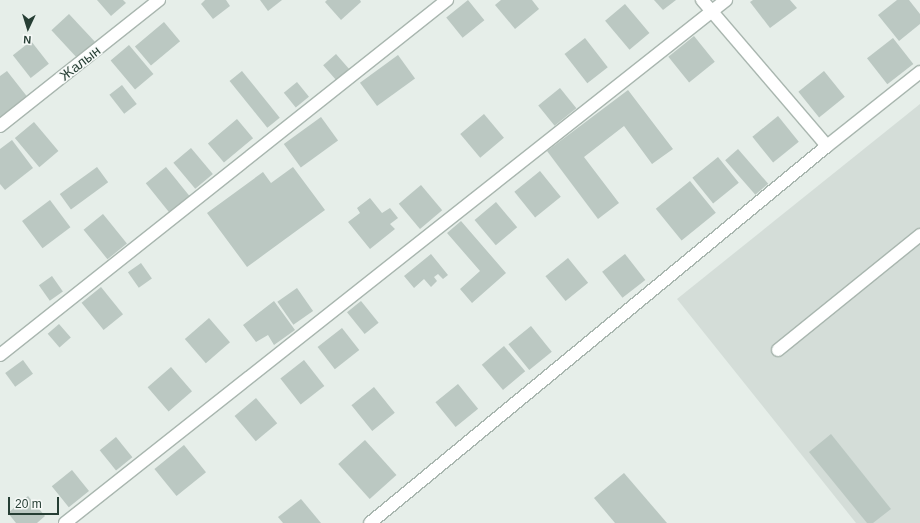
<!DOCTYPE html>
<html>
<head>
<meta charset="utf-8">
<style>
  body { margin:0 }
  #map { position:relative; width:920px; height:523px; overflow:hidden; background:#e6eee9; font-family:Helvetica,sans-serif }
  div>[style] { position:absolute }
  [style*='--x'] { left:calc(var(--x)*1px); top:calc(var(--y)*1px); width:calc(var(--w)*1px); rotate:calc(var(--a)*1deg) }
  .built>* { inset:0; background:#d4ddd8 }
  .building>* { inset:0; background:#bbc8c2; transform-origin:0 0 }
  .roads { filter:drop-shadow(1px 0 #a9b6af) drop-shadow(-1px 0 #a9b6af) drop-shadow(0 1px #a9b6af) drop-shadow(0 -1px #a9b6af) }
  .minor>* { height:12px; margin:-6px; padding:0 6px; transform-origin:6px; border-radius:6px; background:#fff }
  span { translate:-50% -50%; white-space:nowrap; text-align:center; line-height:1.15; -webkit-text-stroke:3px #f7faf8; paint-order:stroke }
  .street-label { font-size:14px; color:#263e34 }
  .north { position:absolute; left:8px; top:8px; width:40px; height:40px; -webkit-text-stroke:3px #f7faf8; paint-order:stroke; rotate:184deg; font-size:11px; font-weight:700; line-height:16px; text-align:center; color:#263e34 }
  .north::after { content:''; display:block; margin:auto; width:14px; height:18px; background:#263e34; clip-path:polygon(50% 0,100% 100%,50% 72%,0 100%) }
  .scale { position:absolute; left:8px; top:497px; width:51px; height:18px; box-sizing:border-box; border:2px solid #263e34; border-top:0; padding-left:5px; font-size:12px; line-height:14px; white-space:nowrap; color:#263e34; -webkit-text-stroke:3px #f7faf8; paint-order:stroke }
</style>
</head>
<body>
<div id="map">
  <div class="built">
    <i style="clip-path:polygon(920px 104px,920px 523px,856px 523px,677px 299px)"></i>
  </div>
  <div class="building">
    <i style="clip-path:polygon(97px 0,123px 0,126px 3px,111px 16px)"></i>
    <i style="clip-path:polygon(205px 0,226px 0,230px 6px,213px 19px,201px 4px)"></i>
    <i style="clip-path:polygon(260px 0,282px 0,268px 11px)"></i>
    <i style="clip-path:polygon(327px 0,360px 0,361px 2px,341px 20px,325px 2px)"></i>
    <i style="left:468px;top:0;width:26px;height:28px;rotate:51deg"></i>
    <i style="clip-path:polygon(501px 0,532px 0,539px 9px,515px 29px,495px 5px)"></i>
    <i style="clip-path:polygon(654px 0,676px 0,663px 10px)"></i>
    <i style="clip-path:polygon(753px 0,790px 0,797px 8px,770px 28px,750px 2px)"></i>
    <i style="clip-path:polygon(897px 0,909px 0,920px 14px,920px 24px,899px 41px,878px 15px)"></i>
    <i style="left:625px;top:4px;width:38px;height:26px;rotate:50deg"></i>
    <i style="left:69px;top:14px;width:38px;height:24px;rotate:47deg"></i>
    <i style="left:164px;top:22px;width:25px;height:38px;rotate:50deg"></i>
    <i style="left:694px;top:36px;width:33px;height:33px;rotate:51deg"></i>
    <i style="left:585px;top:38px;width:37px;height:26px;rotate:52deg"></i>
    <i style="left:893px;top:38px;width:33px;height:33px;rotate:52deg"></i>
    <i style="left:31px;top:41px;width:29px;height:23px;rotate:52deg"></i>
    <i style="left:129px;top:45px;width:38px;height:24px;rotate:50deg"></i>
    <i style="left:336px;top:54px;width:20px;height:17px;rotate:49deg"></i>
    <i style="left:398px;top:55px;width:29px;height:47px;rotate:54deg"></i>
    <i style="clip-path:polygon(7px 71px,29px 99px,0 121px,0 76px)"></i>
    <i style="left:242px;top:71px;width:60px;height:16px;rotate:51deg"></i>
    <i style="left:824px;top:71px;width:33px;height:33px;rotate:51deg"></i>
    <i style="left:297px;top:82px;width:19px;height:17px;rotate:51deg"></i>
    <i style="left:122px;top:85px;width:24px;height:16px;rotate:52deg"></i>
    <i style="left:560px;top:88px;width:26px;height:28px;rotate:51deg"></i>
    <i style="clip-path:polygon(628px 90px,673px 149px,652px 164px,624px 126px,584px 157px,619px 203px,598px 219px,547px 151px)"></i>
    <i style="left:484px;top:114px;width:31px;height:31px;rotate:50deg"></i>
    <i style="left:778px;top:116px;width:33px;height:33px;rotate:51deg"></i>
    <i style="left:321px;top:117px;width:29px;height:46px;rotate:54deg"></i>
    <i style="left:237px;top:119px;width:25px;height:38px;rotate:50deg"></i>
    <i style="left:34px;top:122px;width:38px;height:25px;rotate:50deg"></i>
    <i style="clip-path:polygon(12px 140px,33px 168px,5px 190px,0 184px,0 149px)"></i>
    <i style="left:191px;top:148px;width:34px;height:23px;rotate:50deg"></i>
    <i style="left:738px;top:149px;width:46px;height:17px;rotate:49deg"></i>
    <i style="left:718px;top:157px;width:33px;height:33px;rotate:51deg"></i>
    <i style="left:97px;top:167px;width:19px;height:46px;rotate:54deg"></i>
    <i style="left:166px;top:167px;width:38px;height:26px;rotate:51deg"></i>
    <i style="clip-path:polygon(293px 167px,325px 210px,247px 267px,207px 213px,263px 172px,271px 183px)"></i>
    <i style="left:540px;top:171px;width:33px;height:33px;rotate:51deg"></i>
    <i style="left:690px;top:181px;width:41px;height:44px;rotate:51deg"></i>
    <i style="left:421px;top:185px;width:33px;height:29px;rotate:50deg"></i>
    <i style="clip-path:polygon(370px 198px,382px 213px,390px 208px,398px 218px,390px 224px,395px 229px,370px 249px,348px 222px,360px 213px,357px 208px)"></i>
    <i style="left:50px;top:200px;width:34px;height:35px;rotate:53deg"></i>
    <i style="left:496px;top:202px;width:33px;height:28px;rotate:50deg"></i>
    <i style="left:103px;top:214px;width:38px;height:25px;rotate:51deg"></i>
    <i style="clip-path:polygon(461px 221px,506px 273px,472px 303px,460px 289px,480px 271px,447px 233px)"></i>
    <i style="clip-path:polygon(431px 254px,448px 275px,443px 279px,438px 274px,434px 277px,437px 281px,431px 287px,424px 279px,414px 288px,404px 276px)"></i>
    <i style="left:625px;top:254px;width:33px;height:29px;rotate:52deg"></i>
    <i style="left:568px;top:258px;width:32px;height:29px;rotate:51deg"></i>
    <i style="left:141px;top:263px;width:19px;height:16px;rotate:55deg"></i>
    <i style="left:52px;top:276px;width:19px;height:16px;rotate:55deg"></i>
    <i style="left:101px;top:287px;width:35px;height:25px;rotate:51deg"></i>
    <i style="left:297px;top:288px;width:28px;height:24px;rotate:55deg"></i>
    <i style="clip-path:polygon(274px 301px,295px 330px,274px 345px,268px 335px,256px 342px,243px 325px)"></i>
    <i style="left:361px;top:301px;width:28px;height:18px;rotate:51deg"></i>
    <i style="left:209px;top:318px;width:32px;height:32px;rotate:49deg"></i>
    <i style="left:59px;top:324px;width:18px;height:15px;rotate:49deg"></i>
    <i style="left:531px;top:326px;width:33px;height:29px;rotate:51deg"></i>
    <i style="left:342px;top:328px;width:28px;height:31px;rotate:52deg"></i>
    <i style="left:504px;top:346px;width:33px;height:29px;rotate:50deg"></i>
    <i style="left:23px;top:360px;width:17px;height:22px;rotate:54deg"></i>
    <i style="left:304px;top:360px;width:33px;height:30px;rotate:52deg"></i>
    <i style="left:171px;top:367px;width:32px;height:31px;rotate:49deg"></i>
    <i style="left:458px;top:384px;width:32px;height:29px;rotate:51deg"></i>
    <i style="left:374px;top:387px;width:33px;height:29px;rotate:51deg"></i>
    <i style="left:256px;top:398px;width:33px;height:28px;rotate:50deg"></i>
    <i style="clip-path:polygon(831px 434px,891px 509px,873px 523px,867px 523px,809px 452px)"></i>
    <i style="left:116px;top:437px;width:26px;height:21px;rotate:51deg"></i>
    <i style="left:365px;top:440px;width:47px;height:36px;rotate:48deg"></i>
    <i style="left:184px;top:445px;width:35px;height:38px;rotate:51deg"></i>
    <i style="left:72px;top:470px;width:27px;height:26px;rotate:51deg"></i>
    <i style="clip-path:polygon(624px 473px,667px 523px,615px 523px,594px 498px)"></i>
    <i style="clip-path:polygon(28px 496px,45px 516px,37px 523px,16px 523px,8px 513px)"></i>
    <i style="clip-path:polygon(301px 499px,321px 523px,283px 523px,278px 517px)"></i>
  </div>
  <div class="roads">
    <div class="minor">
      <i style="--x:702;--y:0;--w:192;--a:49.4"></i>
      <i style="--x:0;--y:126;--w:203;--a:-38.4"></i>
      <i style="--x:778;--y:350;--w:183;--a:-39"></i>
      <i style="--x:0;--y:355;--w:571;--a:-38.46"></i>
      <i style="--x:65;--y:523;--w:843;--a:-38.35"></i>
      <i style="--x:370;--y:523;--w:592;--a:-39.52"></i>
      <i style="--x:827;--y:146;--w:119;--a:-38.5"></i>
    </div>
  </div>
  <div class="street-label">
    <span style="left:80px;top:63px;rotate:-38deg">Жалын</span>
  </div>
  <div class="north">N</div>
  <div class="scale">20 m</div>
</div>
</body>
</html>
